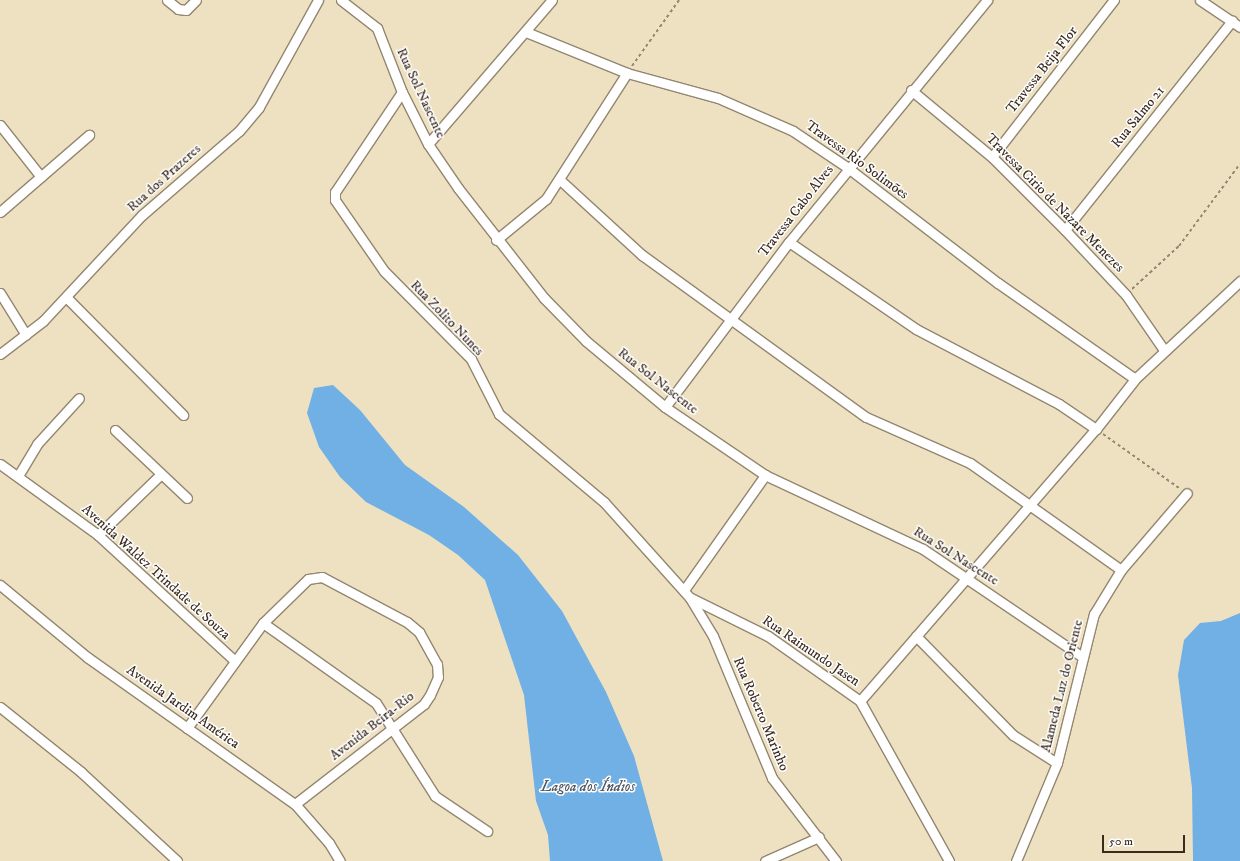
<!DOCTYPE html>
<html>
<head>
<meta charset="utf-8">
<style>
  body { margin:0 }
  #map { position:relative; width:1240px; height:861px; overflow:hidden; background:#ede1c2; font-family:"IM FELL DW Pica",serif }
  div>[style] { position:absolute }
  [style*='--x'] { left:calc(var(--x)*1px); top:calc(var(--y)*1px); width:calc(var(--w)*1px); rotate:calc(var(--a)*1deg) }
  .water>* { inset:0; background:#70b0e4 }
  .path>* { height:2px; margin-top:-1px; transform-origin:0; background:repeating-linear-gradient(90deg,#948670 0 3px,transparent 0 6px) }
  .roads { filter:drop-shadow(1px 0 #948670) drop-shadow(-1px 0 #948670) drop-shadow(0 1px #948670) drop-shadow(0 -1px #948670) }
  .street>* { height:9px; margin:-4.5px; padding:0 4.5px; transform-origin:4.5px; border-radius:4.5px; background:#fff }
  span { translate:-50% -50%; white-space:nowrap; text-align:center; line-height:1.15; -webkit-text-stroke:3px #fff; paint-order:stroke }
  .street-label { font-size:14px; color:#3b2a1e }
  .water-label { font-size:15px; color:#4e5963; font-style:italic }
  .scale { position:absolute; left:1102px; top:835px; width:83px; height:18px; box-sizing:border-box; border:2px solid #3b2a1e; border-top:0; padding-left:5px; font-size:12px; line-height:14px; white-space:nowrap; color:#3b2a1e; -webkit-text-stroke:3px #fff; paint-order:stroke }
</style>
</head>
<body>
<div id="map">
  <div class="water">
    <i style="clip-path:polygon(333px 385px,360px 410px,405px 465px,464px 507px,518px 555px,562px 611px,606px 692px,634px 756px,663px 861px,550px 861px,548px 835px,536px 801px,524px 695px,485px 580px,458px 555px,429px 535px,366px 502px,340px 477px,319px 447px,307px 413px,314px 388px)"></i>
    <i style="clip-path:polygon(1240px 613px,1240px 861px,1193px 861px,1192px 788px,1178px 675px,1184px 640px,1200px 623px,1221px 621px)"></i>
  </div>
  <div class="path">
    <i style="--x:632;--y:66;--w:81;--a:-54.5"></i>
    <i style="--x:1132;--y:289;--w:64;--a:-42.5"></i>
    <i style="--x:1179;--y:246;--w:102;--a:-53.4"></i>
    <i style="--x:1103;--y:434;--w:93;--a:35.4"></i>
  </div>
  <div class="roads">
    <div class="street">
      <i style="--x:167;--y:0;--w:14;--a:39"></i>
      <i style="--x:178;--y:9;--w:8;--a:7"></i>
      <i style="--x:186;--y:10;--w:14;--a:-45"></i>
      <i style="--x:341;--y:0;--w:46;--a:37.9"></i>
      <i style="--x:377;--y:28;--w:69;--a:68.7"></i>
      <i style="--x:402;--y:92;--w:58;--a:63.4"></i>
      <i style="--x:428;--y:144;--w:53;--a:55.7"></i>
      <i style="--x:458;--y:188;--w:140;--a:52"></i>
      <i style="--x:544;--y:298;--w:60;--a:45.7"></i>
      <i style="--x:586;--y:341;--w:103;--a:39.9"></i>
      <i style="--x:665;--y:407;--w:121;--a:34.2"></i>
      <i style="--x:765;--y:475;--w:174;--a:25.1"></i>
      <i style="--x:923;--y:549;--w:191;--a:34.1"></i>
      <i style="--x:1200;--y:0;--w:48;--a:34"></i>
      <i style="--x:526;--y:32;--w:109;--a:22.1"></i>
      <i style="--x:627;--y:73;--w:94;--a:15.4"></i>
      <i style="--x:718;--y:98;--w:82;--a:23.7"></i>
      <i style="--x:793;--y:131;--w:66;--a:33.9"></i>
      <i style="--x:848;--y:168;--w:189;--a:37.5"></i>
      <i style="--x:998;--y:283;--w:167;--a:35"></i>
      <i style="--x:911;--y:90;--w:105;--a:39.6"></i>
      <i style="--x:992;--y:157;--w:103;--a:45"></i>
      <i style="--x:1065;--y:230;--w:89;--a:46.8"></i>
      <i style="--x:1126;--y:295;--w:67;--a:55.4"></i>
      <i style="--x:402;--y:92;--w:120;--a:123.8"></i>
      <i style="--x:335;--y:192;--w:8;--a:90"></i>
      <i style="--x:335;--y:200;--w:86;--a:55.4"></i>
      <i style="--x:384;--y:271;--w:124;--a:45.3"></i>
      <i style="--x:471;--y:359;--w:62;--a:63"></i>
      <i style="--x:499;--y:414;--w:137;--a:40"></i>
      <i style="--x:604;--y:502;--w:129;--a:48.1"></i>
      <i style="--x:690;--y:598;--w:44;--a:58.8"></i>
      <i style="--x:713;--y:636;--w:154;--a:67.4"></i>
      <i style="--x:772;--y:778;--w:105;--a:52.4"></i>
      <i style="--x:0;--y:125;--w:66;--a:51.7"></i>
      <i style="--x:428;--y:144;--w:190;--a:-49.3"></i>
      <i style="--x:992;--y:157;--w:199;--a:-52.2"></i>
      <i style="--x:559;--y:179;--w:113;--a:42.5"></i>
      <i style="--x:642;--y:255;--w:276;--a:35.9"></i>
      <i style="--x:866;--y:417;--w:114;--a:23.9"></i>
      <i style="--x:970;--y:463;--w:185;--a:35.3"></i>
      <i style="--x:0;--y:212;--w:118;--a:-40.9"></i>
      <i style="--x:1065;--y:230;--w:268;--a:-51.4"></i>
      <i style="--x:496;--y:240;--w:65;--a:-39.4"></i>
      <i style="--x:546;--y:199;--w:150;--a:-57.3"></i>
      <i style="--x:789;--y:242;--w:154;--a:34.4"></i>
      <i style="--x:916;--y:329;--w:161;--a:27.7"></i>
      <i style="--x:1059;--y:404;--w:45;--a:34"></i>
      <i style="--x:0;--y:293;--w:49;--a:58.2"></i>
      <i style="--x:67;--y:298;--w:165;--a:45.2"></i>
      <i style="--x:0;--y:354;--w:54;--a:-37.5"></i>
      <i style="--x:43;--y:321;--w:145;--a:-47"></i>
      <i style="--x:142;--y:215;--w:128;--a:-40.9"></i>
      <i style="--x:239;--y:131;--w:31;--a:-50"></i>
      <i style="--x:259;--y:107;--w:122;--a:-61.1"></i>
      <i style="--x:665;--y:407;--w:206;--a:-53.1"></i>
      <i style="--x:789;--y:242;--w:313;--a:-50.7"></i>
      <i style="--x:115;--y:430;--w:99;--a:43.4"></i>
      <i style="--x:0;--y:464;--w:121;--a:35.9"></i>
      <i style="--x:98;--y:535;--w:185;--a:42.6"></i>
      <i style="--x:18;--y:476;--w:37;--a:-59"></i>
      <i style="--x:37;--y:444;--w:62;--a:-47.6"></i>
      <i style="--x:98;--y:535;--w:86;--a:-44.1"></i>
      <i style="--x:0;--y:585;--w:113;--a:39.6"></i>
      <i style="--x:87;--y:657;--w:255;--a:35.3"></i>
      <i style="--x:295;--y:804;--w:52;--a:48.9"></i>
      <i style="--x:329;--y:843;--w:21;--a:59"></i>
      <i style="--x:684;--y:590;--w:141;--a:-54.8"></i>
      <i style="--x:691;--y:598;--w:86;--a:26.3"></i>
      <i style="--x:768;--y:636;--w:113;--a:35.2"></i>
      <i style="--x:860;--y:701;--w:183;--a:60.9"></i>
      <i style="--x:263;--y:623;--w:138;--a:35.3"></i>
      <i style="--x:376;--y:703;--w:110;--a:57.6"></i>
      <i style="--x:435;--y:796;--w:63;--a:33.9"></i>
      <i style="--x:916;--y:636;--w:139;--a:45.6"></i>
      <i style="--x:1013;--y:735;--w:52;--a:32.5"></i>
      <i style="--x:860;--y:701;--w:360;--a:-49.1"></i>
      <i style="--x:1096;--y:429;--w:63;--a:-52"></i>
      <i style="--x:1135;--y:379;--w:144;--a:-43"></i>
      <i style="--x:0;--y:707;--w:104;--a:38.7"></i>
      <i style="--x:81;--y:772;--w:131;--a:42.8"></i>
      <i style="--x:187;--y:728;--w:130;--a:-54.1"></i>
      <i style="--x:263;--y:623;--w:63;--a:-44.4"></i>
      <i style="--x:308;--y:579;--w:14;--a:-8"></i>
      <i style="--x:322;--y:577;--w:96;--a:27.9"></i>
      <i style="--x:407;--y:622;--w:16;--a:40"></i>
      <i style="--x:419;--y:632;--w:37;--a:61"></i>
      <i style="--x:437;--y:664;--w:13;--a:86"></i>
      <i style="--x:438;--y:677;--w:20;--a:114"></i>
      <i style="--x:430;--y:695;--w:11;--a:124"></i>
      <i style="--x:424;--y:704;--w:163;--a:142.2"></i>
      <i style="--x:765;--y:861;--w:59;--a:-24"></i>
      <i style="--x:1016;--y:861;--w:106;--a:-67.3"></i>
      <i style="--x:1057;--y:763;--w:154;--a:-76.1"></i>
      <i style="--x:1094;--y:614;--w:52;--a:-58.5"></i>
      <i style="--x:1121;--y:570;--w:101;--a:-49.4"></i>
    </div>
  </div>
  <div class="street-label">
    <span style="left:1042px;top:70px;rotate:-52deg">Travessa Beija Flor</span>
    <span style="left:421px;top:93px;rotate:65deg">Rua Sol Nascente</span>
    <span style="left:1138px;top:117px;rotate:-51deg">Rua Salmo 21</span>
    <span style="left:857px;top:160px;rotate:36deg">Travessa Rio Solimões</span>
    <span style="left:164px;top:178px;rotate:-42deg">Rua dos Prazeres</span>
    <span style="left:1055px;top:203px;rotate:45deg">Travessa Cirio de Nazare Menezes</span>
    <span style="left:796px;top:211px;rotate:-52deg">Travessa Cabo Alves</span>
    <span style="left:447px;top:318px;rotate:46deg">Rua Zolito Nunes</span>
    <span style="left:658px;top:381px;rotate:38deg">Rua Sol Nascente</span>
    <span style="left:956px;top:556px;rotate:32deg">Rua Sol Nascente</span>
    <span style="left:156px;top:572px;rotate:42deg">Avenida Waldez Trindade de Souza</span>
    <span style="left:811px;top:651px;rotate:34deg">Rua Raimundo Jasen</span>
    <span style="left:1062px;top:686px;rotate:-76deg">Alameda Luz do Oriente</span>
    <span style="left:183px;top:707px;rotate:35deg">Avenida Jardim América</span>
    <span style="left:761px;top:714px;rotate:67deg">Rua Roberto Marinho</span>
    <span style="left:372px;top:726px;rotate:-38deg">Avenida Beira-Rio</span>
  </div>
  <div class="water-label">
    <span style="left:588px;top:787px">Lagoa dos Índios</span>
  </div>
  <div class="scale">50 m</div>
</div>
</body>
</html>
